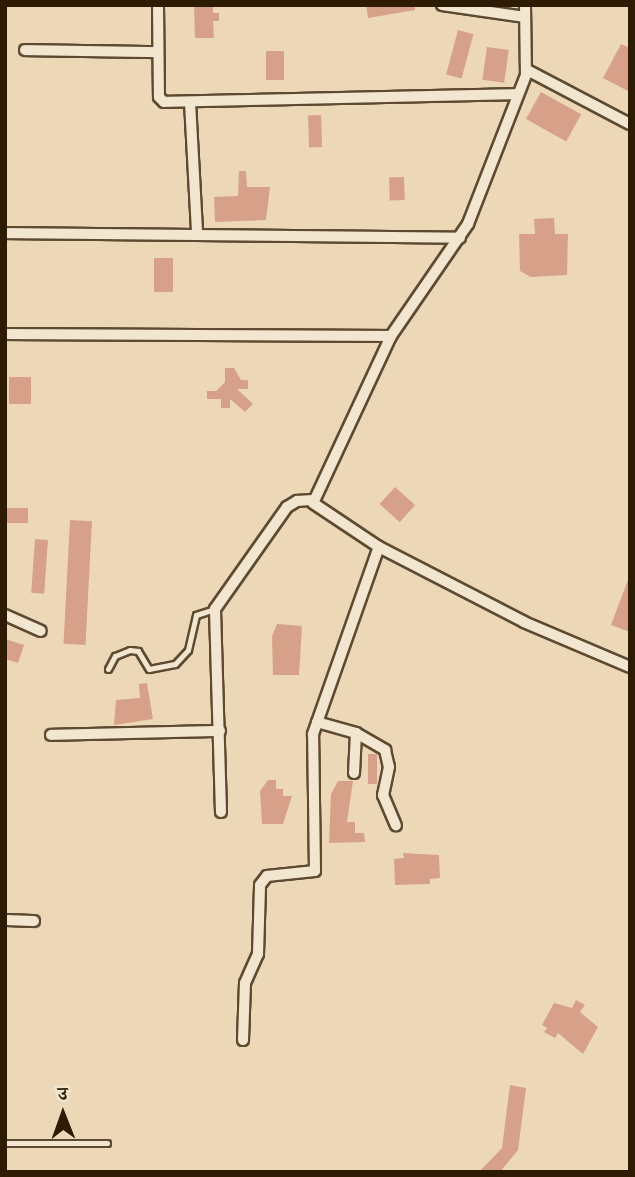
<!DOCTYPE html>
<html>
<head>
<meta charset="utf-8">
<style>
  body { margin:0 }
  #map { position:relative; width:635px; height:1177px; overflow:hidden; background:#ecd8b7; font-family:"Gentium Book Plus","Noto Serif Devanagari",serif }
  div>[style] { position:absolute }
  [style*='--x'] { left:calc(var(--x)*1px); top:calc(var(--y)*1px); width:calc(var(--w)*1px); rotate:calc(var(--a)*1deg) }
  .building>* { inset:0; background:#d7a189; transform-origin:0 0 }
  .roads { filter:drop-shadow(2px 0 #5d4a30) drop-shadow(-2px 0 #5d4a30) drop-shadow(0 2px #5d4a30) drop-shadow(0 -2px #5d4a30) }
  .service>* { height:5px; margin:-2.5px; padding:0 2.5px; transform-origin:2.5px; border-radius:2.5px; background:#f3e6d0 }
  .minor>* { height:10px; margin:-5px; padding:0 5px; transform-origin:5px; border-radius:5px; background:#f3e6d0 }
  span { translate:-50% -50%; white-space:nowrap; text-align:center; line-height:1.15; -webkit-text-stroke:6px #f3e6d0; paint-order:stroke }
  .frame { position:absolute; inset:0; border:7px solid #2d1b03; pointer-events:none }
  .north { position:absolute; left:28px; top:1079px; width:70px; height:70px; -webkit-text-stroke:5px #f3e6d0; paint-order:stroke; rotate:359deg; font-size:19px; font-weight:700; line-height:28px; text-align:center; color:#2d1b03 }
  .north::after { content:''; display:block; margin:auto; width:24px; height:32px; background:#2d1b03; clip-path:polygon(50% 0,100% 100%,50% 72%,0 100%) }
</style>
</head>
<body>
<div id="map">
  <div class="building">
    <i style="clip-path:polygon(194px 5px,213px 5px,213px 13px,219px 13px,219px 21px,213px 21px,214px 38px,195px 38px)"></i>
    <i style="clip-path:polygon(366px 5px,415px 5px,415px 10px,368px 18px)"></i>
    <i style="left:458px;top:30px;width:16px;height:46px;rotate:15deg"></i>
    <i style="clip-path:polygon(621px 44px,630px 48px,630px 92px,603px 78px)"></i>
    <i style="left:487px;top:47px;width:22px;height:33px;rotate:8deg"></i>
    <i style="left:266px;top:51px;width:18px;height:29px"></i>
    <i style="left:541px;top:92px;width:46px;height:31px;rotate:29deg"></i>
    <i style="left:321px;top:115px;width:32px;height:13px;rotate:88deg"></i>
    <i style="clip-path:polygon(239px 171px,246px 171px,247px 187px,270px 187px,266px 220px,215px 222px,214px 197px,238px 196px)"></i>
    <i style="left:404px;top:177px;width:23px;height:15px;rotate:88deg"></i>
    <i style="clip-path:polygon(554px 218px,555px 234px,568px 234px,567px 275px,531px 277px,520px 271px,519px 234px,535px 234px,534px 219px)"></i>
    <i style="left:173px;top:258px;width:34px;height:19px;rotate:90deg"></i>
    <i style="clip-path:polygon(225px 368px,234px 368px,241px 380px,248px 380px,248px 389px,237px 389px,253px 404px,245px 412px,230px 399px,230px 408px,221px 408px,221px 399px,207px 399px,207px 391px,216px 391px,225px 382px)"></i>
    <i style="left:9px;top:377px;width:22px;height:27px"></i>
    <i style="left:395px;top:487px;width:27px;height:23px;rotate:42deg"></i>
    <i style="left:5px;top:508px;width:23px;height:15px"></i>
    <i style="left:70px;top:520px;width:22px;height:124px;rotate:3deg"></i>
    <i style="left:35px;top:539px;width:13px;height:54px;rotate:4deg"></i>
    <i style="clip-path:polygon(629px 577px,630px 577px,630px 632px,611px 625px)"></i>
    <i style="clip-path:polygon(277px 624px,302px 626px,299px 675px,273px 675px,272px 636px)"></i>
    <i style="clip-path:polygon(5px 639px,24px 645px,18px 663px,5px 659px)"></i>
    <i style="clip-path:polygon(147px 683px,153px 719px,114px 725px,116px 700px,140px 698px,139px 684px)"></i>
    <i style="left:368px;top:754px;width:9px;height:30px"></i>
    <i style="clip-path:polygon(268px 780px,276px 780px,276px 789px,283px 789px,283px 796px,292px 796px,283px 824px,262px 824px,260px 791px)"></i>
    <i style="clip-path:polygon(338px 781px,353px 781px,347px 822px,355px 822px,355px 833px,364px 833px,365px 842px,329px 843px,331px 794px)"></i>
    <i style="clip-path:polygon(403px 853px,439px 855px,440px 878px,430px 879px,430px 884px,395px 885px,394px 859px,404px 858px)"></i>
    <i style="clip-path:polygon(576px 1000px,585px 1005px,580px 1012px,598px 1027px,583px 1054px,558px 1033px,555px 1038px,544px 1032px,547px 1028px,542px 1025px,554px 1003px,572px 1008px)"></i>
    <i style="clip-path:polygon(510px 1085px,526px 1088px,518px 1150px,500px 1172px,479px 1172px,502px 1148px)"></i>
  </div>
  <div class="roads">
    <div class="service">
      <i style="--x:108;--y:669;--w:15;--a:-62"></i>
      <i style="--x:115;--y:656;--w:16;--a:-22"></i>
      <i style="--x:130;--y:650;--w:8;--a:7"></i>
      <i style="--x:138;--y:651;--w:21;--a:59"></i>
      <i style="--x:149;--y:669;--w:26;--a:-11"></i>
      <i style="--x:175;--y:664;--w:19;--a:-47"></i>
      <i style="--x:188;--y:650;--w:36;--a:-77"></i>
      <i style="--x:196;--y:615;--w:20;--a:-18"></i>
      <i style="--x:5;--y:1143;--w:102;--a:0"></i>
    </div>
    <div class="minor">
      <i style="--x:158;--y:5;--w:92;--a:89.4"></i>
      <i style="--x:159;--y:97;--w:7;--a:45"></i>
      <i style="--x:164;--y:102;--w:353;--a:-1.3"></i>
      <i style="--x:442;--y:5;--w:84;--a:8.2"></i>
      <i style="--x:525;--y:5;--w:70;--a:89.2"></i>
      <i style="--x:526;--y:75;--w:160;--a:111.3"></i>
      <i style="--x:468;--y:224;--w:136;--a:124.5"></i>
      <i style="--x:391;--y:336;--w:184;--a:115"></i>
      <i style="--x:313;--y:503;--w:79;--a:33.7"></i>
      <i style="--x:379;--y:547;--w:163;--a:27.3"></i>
      <i style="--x:524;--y:622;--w:115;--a:23"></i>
      <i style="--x:25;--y:50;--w:133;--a:0.9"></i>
      <i style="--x:527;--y:70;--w:116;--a:27.7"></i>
      <i style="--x:190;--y:102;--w:131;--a:86.9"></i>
      <i style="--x:5;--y:233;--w:455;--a:0.6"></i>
      <i style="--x:5;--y:334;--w:386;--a:0.3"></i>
      <i style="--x:5;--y:615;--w:39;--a:24"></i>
      <i style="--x:317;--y:722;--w:41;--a:15.8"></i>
      <i style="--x:356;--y:733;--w:34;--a:30"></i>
      <i style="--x:385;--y:750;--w:17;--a:77"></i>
      <i style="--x:389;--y:767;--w:29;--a:102"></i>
      <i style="--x:383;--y:795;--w:33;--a:67"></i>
      <i style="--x:51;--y:735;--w:169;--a:-1.4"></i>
      <i style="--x:354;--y:773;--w:40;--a:-87.1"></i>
      <i style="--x:221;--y:812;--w:203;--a:-91.7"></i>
      <i style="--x:215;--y:609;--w:125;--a:-54.8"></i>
      <i style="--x:287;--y:507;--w:12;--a:-31"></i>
      <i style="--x:297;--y:501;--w:16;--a:-4"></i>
      <i style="--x:5;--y:920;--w:29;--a:2"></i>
      <i style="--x:243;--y:1040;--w:57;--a:-88"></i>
      <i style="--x:245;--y:983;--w:32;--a:-66"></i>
      <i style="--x:258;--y:954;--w:69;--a:-88.3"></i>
      <i style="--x:260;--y:885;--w:11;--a:-52"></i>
      <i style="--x:267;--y:876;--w:48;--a:-5.9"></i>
      <i style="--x:315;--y:871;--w:137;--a:-90.8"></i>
      <i style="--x:313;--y:734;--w:198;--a:-70.6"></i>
    </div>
  </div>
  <div class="frame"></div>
  <div class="north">उ</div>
</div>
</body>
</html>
